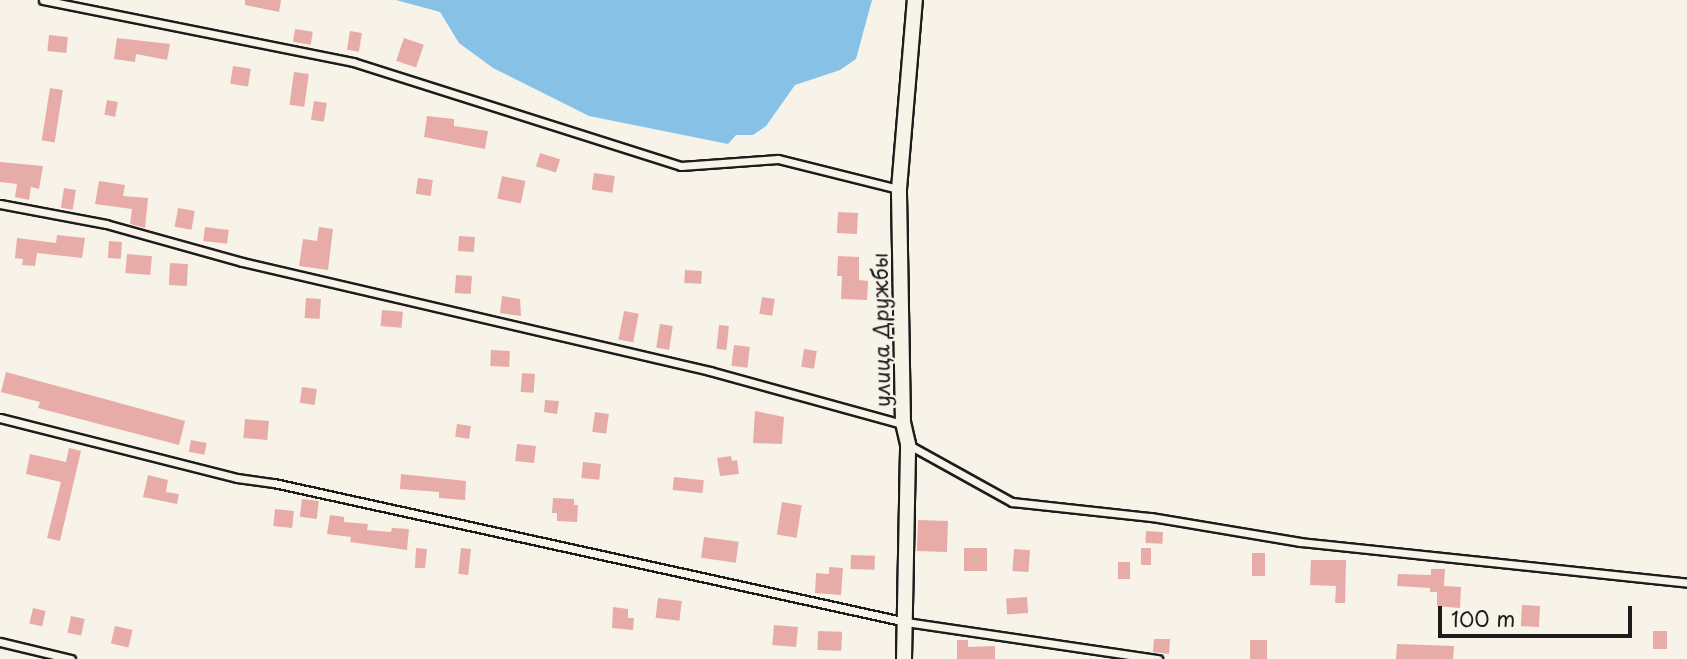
<!DOCTYPE html>
<html>
<head>
<meta charset="utf-8">
<style>
  body { margin:0 }
  #map { position:relative; width:1687px; height:659px; overflow:hidden; background:#f7f3e8; font-family:"Playpen Sans",sans-serif }
  div>[style] { position:absolute }
  [style*='--x'] { left:calc(var(--x)*1px); top:calc(var(--y)*1px); width:calc(var(--w)*1px); rotate:calc(var(--a)*1deg) }
  .water>* { inset:0; background:#87c2e6 }
  .building>* { inset:0; background:#e7aca7; transform-origin:0 0 }
  .roads { filter:drop-shadow(2px 0 #1c1c1c) drop-shadow(-2px 0 #1c1c1c) drop-shadow(0 2px #1c1c1c) drop-shadow(0 -2px #1c1c1c) }
  .service>* { height:7px; margin:-3.5px; padding:0 3.5px; transform-origin:3.5px; border-radius:3.5px; background:#f7f3e8 }
  .minor>* { height:14px; margin:-7px; padding:0 7px; transform-origin:7px; border-radius:7px; background:#f7f3e8 }
  span { translate:-50% -50%; white-space:nowrap; text-align:center; line-height:1.15; -webkit-text-stroke:5px #f7f3e8; paint-order:stroke }
  .street-label { font-size:21px; color:#1c1c1c }
  .scale { position:absolute; left:1438px; top:606px; width:194px; height:32px; box-sizing:border-box; border:4px solid #1c1c1c; border-top:0; padding-left:9px; font-size:21px; line-height:24px; white-space:nowrap; color:#1c1c1c; -webkit-text-stroke:5px #f7f3e8; paint-order:stroke }
</style>
</head>
<body>
<div id="map">
  <div class="water">
    <i style="clip-path:polygon(396px 0,872px 0,856px 59px,840px 70px,795px 85px,766px 126px,753px 135px,736px 135px,728px 144px,589px 116px,493px 68px,459px 43px,440px 12px)"></i>
  </div>
  <div class="building">
    <i style="clip-path:polygon(245px 0,281px 0,279px 12px,245px 5px)"></i>
    <i style="left:295px;top:29px;width:18px;height:13px;rotate:9deg"></i>
    <i style="left:350px;top:31px;width:12px;height:19px;rotate:9deg"></i>
    <i style="left:49px;top:35px;width:19px;height:16px;rotate:6deg"></i>
    <i style="clip-path:polygon(117px 38px,170px 44px,167px 60px,136px 54px,135px 62px,114px 59px)"></i>
    <i style="left:404px;top:38px;width:21px;height:24px;rotate:19deg"></i>
    <i style="left:233px;top:66px;width:18px;height:18px;rotate:9deg"></i>
    <i style="left:294px;top:72px;width:15px;height:33px;rotate:8deg"></i>
    <i style="left:50px;top:88px;width:13px;height:53px;rotate:9deg"></i>
    <i style="left:107px;top:100px;width:11px;height:15px;rotate:10deg"></i>
    <i style="left:314px;top:101px;width:13px;height:19px;rotate:9deg"></i>
    <i style="clip-path:polygon(427px 116px,454px 119px,454px 126px,488px 131px,485px 149px,424px 137px)"></i>
    <i style="left:540px;top:153px;width:21px;height:14px;rotate:17deg"></i>
    <i style="clip-path:polygon(0 162px,43px 166px,39px 189px,31px 187px,29px 200px,15px 197px,17px 184px,0 182px)"></i>
    <i style="left:594px;top:173px;width:21px;height:17px;rotate:8deg"></i>
    <i style="left:502px;top:176px;width:24px;height:23px;rotate:12deg"></i>
    <i style="left:418px;top:178px;width:15px;height:16px;rotate:8deg"></i>
    <i style="clip-path:polygon(99px 181px,125px 185px,123px 196px,148px 198px,145px 228px,130px 224px,132px 209px,95px 204px)"></i>
    <i style="left:64px;top:188px;width:12px;height:20px;rotate:9deg"></i>
    <i style="left:178px;top:208px;width:17px;height:19px;rotate:10deg"></i>
    <i style="left:838px;top:212px;width:20px;height:21px;rotate:3deg"></i>
    <i style="left:205px;top:227px;width:24px;height:14px;rotate:7deg"></i>
    <i style="clip-path:polygon(319px 227px,333px 229px,328px 270px,299px 266px,303px 239px,317px 241px)"></i>
    <i style="clip-path:polygon(57px 235px,85px 238px,82px 258px,37px 253px,35px 266px,22px 265px,23px 259px,15px 258px,17px 238px,56px 243px)"></i>
    <i style="left:459px;top:236px;width:16px;height:15px;rotate:4deg"></i>
    <i style="left:109px;top:241px;width:13px;height:17px;rotate:4deg"></i>
    <i style="left:127px;top:254px;width:25px;height:19px;rotate:5deg"></i>
    <i style="clip-path:polygon(838px 256px,859px 257px,859px 280px,868px 281px,867px 300px,841px 299px,842px 276px,837px 276px)"></i>
    <i style="left:170px;top:263px;width:18px;height:22px;rotate:3deg"></i>
    <i style="left:685px;top:270px;width:17px;height:13px;rotate:3deg"></i>
    <i style="left:456px;top:275px;width:16px;height:18px;rotate:4deg"></i>
    <i style="clip-path:polygon(502px 296px,520px 299px,521px 316px,500px 313px)"></i>
    <i style="left:762px;top:297px;width:13px;height:17px;rotate:9deg"></i>
    <i style="left:306px;top:298px;width:15px;height:20px;rotate:4deg"></i>
    <i style="left:382px;top:310px;width:21px;height:16px;rotate:5deg"></i>
    <i style="left:624px;top:311px;width:15px;height:29px;rotate:11deg"></i>
    <i style="left:660px;top:324px;width:13px;height:24px;rotate:9deg"></i>
    <i style="left:719px;top:325px;width:10px;height:24px;rotate:6deg"></i>
    <i style="left:734px;top:345px;width:16px;height:21px;rotate:7deg"></i>
    <i style="left:804px;top:349px;width:13px;height:18px;rotate:9deg"></i>
    <i style="left:491px;top:350px;width:19px;height:16px;rotate:3deg"></i>
    <i style="clip-path:polygon(6px 372px,185px 421px,179px 445px,38px 408px,40px 402px,1px 392px)"></i>
    <i style="left:522px;top:373px;width:13px;height:19px;rotate:4deg"></i>
    <i style="left:302px;top:387px;width:15px;height:16px;rotate:8deg"></i>
    <i style="clip-path:polygon(545px 400px,559px 401px,557px 414px,544px 412px)"></i>
    <i style="clip-path:polygon(755px 411px,784px 417px,782px 444px,753px 443px)"></i>
    <i style="left:595px;top:412px;width:14px;height:20px;rotate:8deg"></i>
    <i style="left:245px;top:419px;width:24px;height:19px;rotate:5deg"></i>
    <i style="left:457px;top:424px;width:14px;height:13px;rotate:8deg"></i>
    <i style="left:191px;top:440px;width:16px;height:12px;rotate:11deg"></i>
    <i style="left:517px;top:444px;width:19px;height:17px;rotate:6deg"></i>
    <i style="clip-path:polygon(69px 448px,81px 451px,60px 541px,47px 538px,61px 482px,26px 474px,30px 454px,66px 462px)"></i>
    <i style="clip-path:polygon(731px 456px,732px 461px,737px 460px,739px 474px,720px 476px,717px 458px)"></i>
    <i style="left:583px;top:462px;width:18px;height:16px;rotate:6deg"></i>
    <i style="clip-path:polygon(401px 474px,466px 481px,465px 500px,439px 498px,439px 492px,400px 489px)"></i>
    <i style="clip-path:polygon(148px 475px,168px 480px,166px 492px,179px 494px,177px 504px,143px 497px)"></i>
    <i style="left:674px;top:477px;width:30px;height:13px;rotate:6deg"></i>
    <i style="clip-path:polygon(553px 498px,574px 499px,574px 505px,578px 505px,577px 522px,557px 521px,557px 513px,552px 513px)"></i>
    <i style="left:302px;top:499px;width:17px;height:18px;rotate:7deg"></i>
    <i style="left:782px;top:502px;width:20px;height:33px;rotate:9deg"></i>
    <i style="left:275px;top:509px;width:19px;height:17px;rotate:6deg"></i>
    <i style="clip-path:polygon(330px 515px,344px 517px,344px 522px,368px 524px,367px 530px,391px 532px,392px 528px,409px 529px,407px 550px,350px 542px,351px 537px,327px 534px)"></i>
    <i style="left:918px;top:520px;width:30px;height:31px;rotate:2deg"></i>
    <i style="left:1146px;top:531px;width:17px;height:12px;rotate:3deg"></i>
    <i style="left:704px;top:537px;width:35px;height:21px;rotate:8deg"></i>
    <i style="clip-path:polygon(416px 548px,427px 549px,425px 568px,415px 568px)"></i>
    <i style="left:461px;top:548px;width:10px;height:26px;rotate:6deg"></i>
    <i style="left:964px;top:548px;width:23px;height:23px"></i>
    <i style="left:1141px;top:548px;width:10px;height:17px"></i>
    <i style="left:1014px;top:549px;width:16px;height:22px;rotate:4deg"></i>
    <i style="left:1252px;top:553px;width:13px;height:23px"></i>
    <i style="left:851px;top:555px;width:24px;height:14px;rotate:2deg"></i>
    <i style="clip-path:polygon(1311px 560px,1346px 560px,1345px 603px,1335px 603px,1336px 586px,1310px 585px)"></i>
    <i style="left:1118px;top:562px;width:12px;height:17px"></i>
    <i style="clip-path:polygon(829px 567px,843px 568px,841px 595px,815px 593px,816px 573px,829px 574px)"></i>
    <i style="clip-path:polygon(1431px 569px,1445px 569px,1444px 586px,1461px 587px,1460px 608px,1437px 606px,1437px 592px,1430px 592px,1430px 588px,1397px 586px,1398px 574px,1431px 575px)"></i>
    <i style="left:1027px;top:597px;width:16px;height:21px;rotate:86deg"></i>
    <i style="left:658px;top:598px;width:24px;height:20px;rotate:7deg"></i>
    <i style="left:1522px;top:605px;width:18px;height:21px;rotate:3deg"></i>
    <i style="clip-path:polygon(613px 607px,628px 609px,628px 618px,634px 618px,633px 630px,612px 628px)"></i>
    <i style="left:33px;top:608px;width:13px;height:16px;rotate:13deg"></i>
    <i style="left:71px;top:616px;width:14px;height:17px;rotate:12deg"></i>
    <i style="left:774px;top:625px;width:24px;height:20px;rotate:5deg"></i>
    <i style="left:115px;top:626px;width:18px;height:18px;rotate:13deg"></i>
    <i style="left:818px;top:631px;width:24px;height:19px;rotate:2deg"></i>
    <i style="left:1653px;top:631px;width:14px;height:18px"></i>
    <i style="clip-path:polygon(1154px 639px,1170px 639px,1169px 654px,1153px 652px)"></i>
    <i style="clip-path:polygon(957px 640px,968px 640px,968px 647px,995px 646px,995px 659px,957px 659px)"></i>
    <i style="left:1250px;top:640px;width:17px;height:19px"></i>
    <i style="clip-path:polygon(1397px 644px,1454px 646px,1453px 659px,1396px 659px)"></i>
  </div>
  <div class="roads">
    <div class="service">
      <i style="--x:43;--y:0;--w:316;--a:11.3"></i>
      <i style="--x:353;--y:62;--w:344;--a:17.6"></i>
      <i style="--x:681;--y:166;--w:97;--a:-4.1"></i>
      <i style="--x:778;--y:159;--w:124;--a:14"></i>
      <i style="--x:0;--y:204;--w:108;--a:10.7"></i>
      <i style="--x:106;--y:224;--w:141;--a:15.6"></i>
      <i style="--x:242;--y:262;--w:481;--a:13.1"></i>
      <i style="--x:710;--y:371;--w:200;--a:15.4"></i>
      <i style="--x:0;--y:418;--w:244;--a:14.2"></i>
      <i style="--x:237;--y:478;--w:37;--a:8"></i>
      <i style="--x:274;--y:483;--w:647;--a:12.4"></i>
      <i style="--x:906;--y:622;--w:255;--a:8.4"></i>
      <i style="--x:909;--y:445;--w:118;--a:29"></i>
      <i style="--x:1012;--y:502;--w:140;--a:6.2"></i>
      <i style="--x:1151;--y:517;--w:151;--a:9.5"></i>
      <i style="--x:1300;--y:542;--w:389;--a:6"></i>
      <i style="--x:0;--y:642;--w:73;--a:13.5"></i>
    </div>
    <div class="minor">
      <i style="--x:904;--y:659;--w:215;--a:-88.9"></i>
      <i style="--x:908;--y:444;--w:22;--a:-103"></i>
      <i style="--x:903;--y:423;--w:234;--a:-91"></i>
      <i style="--x:899;--y:189;--w:190;--a:-85.2"></i>
    </div>
  </div>
  <div class="street-label">
    <span style="left:880px;top:330px;rotate:-91deg">улица Дружбы</span>
  </div>
  <div class="scale">100 m</div>
</div>
</body>
</html>
